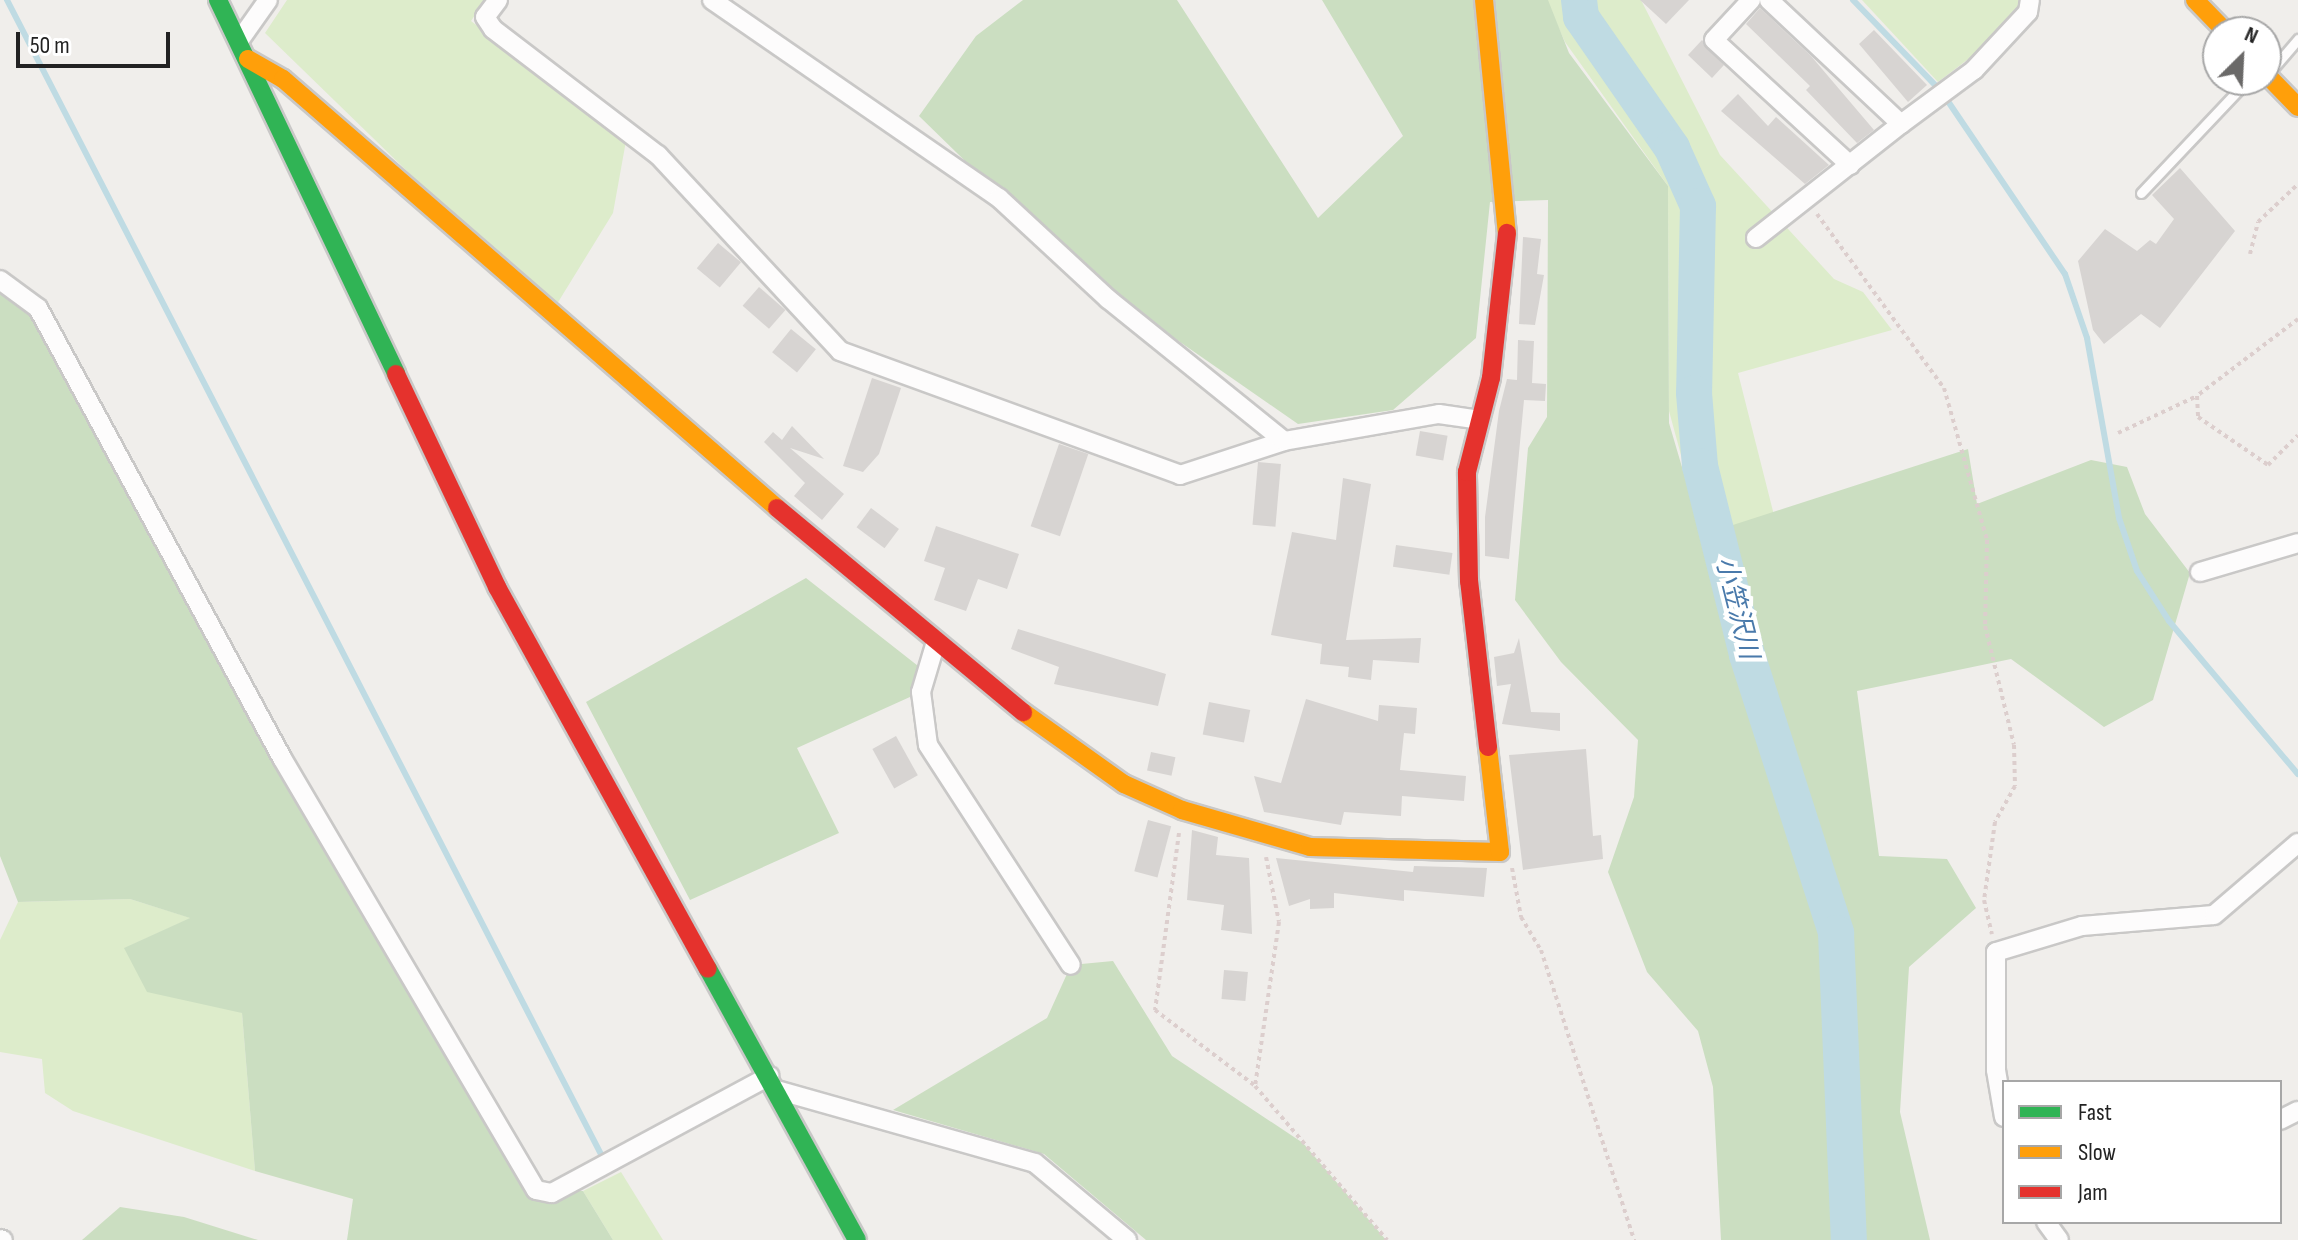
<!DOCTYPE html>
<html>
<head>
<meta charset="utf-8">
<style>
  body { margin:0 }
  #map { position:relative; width:2298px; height:1240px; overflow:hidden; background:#f0eeeb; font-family:"Sofia Sans Condensed","Noto Sans JP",sans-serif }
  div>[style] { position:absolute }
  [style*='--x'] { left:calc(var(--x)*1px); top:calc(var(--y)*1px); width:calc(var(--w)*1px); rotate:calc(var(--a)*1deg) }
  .grass>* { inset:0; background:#ddeccb }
  .forest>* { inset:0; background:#cbdec1 }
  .stream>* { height:6px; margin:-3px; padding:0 3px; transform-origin:3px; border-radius:3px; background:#bfdbe3 }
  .river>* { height:36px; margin:-18px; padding:0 18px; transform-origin:18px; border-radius:18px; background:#bfdbe3 }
  .building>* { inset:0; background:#d7d4d2; transform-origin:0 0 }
  .path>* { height:4px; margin-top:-2px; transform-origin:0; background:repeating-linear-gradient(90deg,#dccecd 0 4px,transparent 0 8px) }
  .roads { filter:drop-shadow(2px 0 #c9c8c7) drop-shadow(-2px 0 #c9c8c7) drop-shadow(0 2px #c9c8c7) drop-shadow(0 -2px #c9c8c7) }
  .lane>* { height:9px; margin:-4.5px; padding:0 4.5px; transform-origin:4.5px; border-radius:4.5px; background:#fdfcfc }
  .street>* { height:18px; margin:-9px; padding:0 9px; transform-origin:9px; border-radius:9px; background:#fdfcfc }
  .fast>* { height:18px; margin:-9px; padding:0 9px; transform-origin:9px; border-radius:9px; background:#30b455 }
  .slow>* { height:18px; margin:-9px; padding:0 9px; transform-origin:9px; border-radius:9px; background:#ff9f0a }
  .jam>* { height:18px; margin:-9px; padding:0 9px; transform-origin:9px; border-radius:9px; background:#e5322d }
  span { translate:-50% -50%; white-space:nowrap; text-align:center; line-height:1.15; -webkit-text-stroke:8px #fff; paint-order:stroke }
  .water-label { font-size:26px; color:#4a7aab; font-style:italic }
  .legend { position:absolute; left:2002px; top:1080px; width:280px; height:144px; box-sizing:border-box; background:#fff; border:2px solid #a7a7a7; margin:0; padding:10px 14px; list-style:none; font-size:24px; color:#222 }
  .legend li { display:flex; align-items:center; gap:16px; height:40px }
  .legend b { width:40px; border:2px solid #a7a7a7 }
  .north { position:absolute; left:2202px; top:16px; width:80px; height:80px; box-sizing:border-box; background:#fff; border:2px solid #a7a7a7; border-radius:50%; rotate:24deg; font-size:22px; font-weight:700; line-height:32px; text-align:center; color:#222 }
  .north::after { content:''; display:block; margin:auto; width:28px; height:36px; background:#6a6968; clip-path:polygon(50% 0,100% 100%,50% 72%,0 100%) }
  .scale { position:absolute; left:16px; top:32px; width:154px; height:36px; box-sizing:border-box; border:4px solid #222; border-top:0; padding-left:10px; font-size:24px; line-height:28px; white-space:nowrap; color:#222; -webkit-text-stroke:6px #fff; paint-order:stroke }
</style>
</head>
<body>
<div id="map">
  <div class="grass">
    <i style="clip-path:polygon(287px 0,485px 0,471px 21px,626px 141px,613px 213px,552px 312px,265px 33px)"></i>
    <i style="clip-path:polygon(1546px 0,1641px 0,1720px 155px,1834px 279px,1863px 292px,1892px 330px,1738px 373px,1815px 677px,1876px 1171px,1669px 411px,1668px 186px,1565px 42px)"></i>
    <i style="clip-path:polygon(1862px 0,2022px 0,2020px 20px,1938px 82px)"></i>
    <i style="clip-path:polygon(130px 899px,191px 918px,125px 948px,242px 1013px,255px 1171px,73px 1111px,45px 1093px,42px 1059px,0 1052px,0 940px,18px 902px)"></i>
    <i style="clip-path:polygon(621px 1172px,663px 1240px,613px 1240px,583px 1191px)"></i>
  </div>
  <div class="forest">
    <i style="clip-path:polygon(1023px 0,1177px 0,1318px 218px,1403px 136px,1322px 0,1548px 0,1569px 53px,1668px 186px,1669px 423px,1702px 535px,1968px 449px,1977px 504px,2091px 460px,2127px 467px,2145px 514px,2190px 573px,2153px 700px,2104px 727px,2011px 659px,1857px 691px,1879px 856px,1947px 859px,1976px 908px,1909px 967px,1900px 1112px,1930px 1240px,1721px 1240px,1713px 1087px,1698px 1031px,1647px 972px,1608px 872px,1634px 797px,1638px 740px,1561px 662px,1515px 600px,1528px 448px,1547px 417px,1548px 200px,1490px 202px,1476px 338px,1393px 410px,1298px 424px,1078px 271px,919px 116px,976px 36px)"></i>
    <i style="clip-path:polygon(0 285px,38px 308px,243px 686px,536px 1190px,583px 1191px,613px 1240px,347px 1240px,353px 1199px,255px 1171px,242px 1013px,147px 992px,124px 948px,190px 918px,130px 899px,18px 902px,0 856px)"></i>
    <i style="clip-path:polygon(806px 578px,927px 673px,921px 692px,797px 748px,839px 833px,690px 900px,586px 702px)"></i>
    <i style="clip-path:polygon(1113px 961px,1172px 1056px,1303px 1143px,1386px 1240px,1146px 1240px,1044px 1154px,893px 1110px,1047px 1018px,1071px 965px)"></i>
    <i style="clip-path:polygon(120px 1207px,184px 1217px,258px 1240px,82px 1240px)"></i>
  </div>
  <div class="stream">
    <i style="--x:7;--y:0;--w:1302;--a:62.77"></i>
    <i style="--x:1853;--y:0;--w:127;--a:46"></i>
    <i style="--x:1941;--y:91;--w:221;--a:55.9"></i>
    <i style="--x:2065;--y:274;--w:68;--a:71"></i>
    <i style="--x:2087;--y:338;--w:183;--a:79.9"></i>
    <i style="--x:2119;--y:518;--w:56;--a:71.2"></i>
    <i style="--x:2137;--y:571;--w:59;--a:57.4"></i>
    <i style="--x:2169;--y:621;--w:200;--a:49.9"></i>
  </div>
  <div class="river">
    <i style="--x:1579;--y:0;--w:17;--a:83"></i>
    <i style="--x:1581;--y:17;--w:160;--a:55.2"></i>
    <i style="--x:1672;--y:148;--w:64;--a:65.9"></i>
    <i style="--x:1698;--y:206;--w:187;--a:91.2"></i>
    <i style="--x:1694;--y:393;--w:73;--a:85.3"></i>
    <i style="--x:1700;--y:466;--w:195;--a:76"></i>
    <i style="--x:1747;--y:655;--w:292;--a:72.2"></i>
    <i style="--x:1836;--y:933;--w:307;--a:87.6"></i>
  </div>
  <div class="building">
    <i style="clip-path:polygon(1640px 0,1689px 0,1666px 24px)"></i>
    <i style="clip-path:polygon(1760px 8px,1811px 56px,1874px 130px,1857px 143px,1806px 90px,1810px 86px,1746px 24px)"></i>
    <i style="clip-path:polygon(1874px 30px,1927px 85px,1908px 102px,1859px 44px)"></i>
    <i style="clip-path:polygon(1702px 40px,1724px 65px,1712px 78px,1688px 55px)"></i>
    <i style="clip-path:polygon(1738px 94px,1768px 126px,1776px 117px,1829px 165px,1805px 184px,1721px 111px)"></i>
    <i style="clip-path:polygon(2180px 168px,2235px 231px,2160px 328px,2141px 314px,2104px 344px,2093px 330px,2078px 261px,2105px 229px,2137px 251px,2150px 240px,2156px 244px,2174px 219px,2152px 195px)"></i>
    <i style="clip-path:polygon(1523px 237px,1541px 239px,1537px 274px,1544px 275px,1535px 325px,1519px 324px)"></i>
    <i style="left:718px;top:243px;width:30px;height:33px;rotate:40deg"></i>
    <i style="left:759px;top:287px;width:35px;height:25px;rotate:41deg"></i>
    <i style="left:791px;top:329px;width:32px;height:30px;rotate:39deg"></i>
    <i style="clip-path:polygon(1518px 340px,1534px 341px,1532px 383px,1546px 384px,1545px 401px,1524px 400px,1509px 559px,1485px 556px,1485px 517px,1499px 411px,1507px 379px,1517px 380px)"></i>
    <i style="clip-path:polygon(872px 378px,901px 388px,879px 454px,863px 472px,843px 466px)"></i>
    <i style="clip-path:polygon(792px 426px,824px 459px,790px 448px,844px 494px,822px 520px,794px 496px,805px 483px,764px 442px,773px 432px,782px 440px)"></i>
    <i style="left:1420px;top:431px;width:28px;height:25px;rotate:10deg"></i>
    <i style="left:1059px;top:444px;width:31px;height:87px;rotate:19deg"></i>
    <i style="left:1258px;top:462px;width:23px;height:63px;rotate:5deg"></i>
    <i style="clip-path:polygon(1343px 478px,1371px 484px,1346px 640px,1421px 638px,1419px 663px,1373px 660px,1371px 680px,1348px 677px,1349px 667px,1320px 664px,1322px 644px,1271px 635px,1292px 532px,1336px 540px)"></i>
    <i style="left:871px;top:508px;width:35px;height:24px;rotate:37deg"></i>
    <i style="clip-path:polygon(936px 526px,1019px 554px,1007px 589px,978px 579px,966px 611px,934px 600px,945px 568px,924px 561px)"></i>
    <i style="left:1396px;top:545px;width:57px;height:22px;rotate:8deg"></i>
    <i style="clip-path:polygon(1018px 629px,1166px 674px,1158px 706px,1054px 684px,1059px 667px,1011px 649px)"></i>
    <i style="clip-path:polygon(1519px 638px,1531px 712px,1560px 713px,1560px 731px,1502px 724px,1511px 684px,1497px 686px,1494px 657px,1514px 653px)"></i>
    <i style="clip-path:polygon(1306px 699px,1378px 721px,1379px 705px,1417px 708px,1415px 734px,1404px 733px,1400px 770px,1466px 776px,1464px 801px,1402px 796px,1401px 816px,1344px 812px,1341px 825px,1264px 812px,1254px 776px,1281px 783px)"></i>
    <i style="left:1209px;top:702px;width:42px;height:33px;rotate:11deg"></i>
    <i style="left:896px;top:736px;width:45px;height:27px;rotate:61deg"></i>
    <i style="clip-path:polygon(1586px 749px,1593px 836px,1601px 835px,1603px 859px,1523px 870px,1509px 755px)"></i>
    <i style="left:1151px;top:752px;width:25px;height:19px;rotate:12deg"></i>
    <i style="left:1148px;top:820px;width:24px;height:53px;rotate:15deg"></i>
    <i style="clip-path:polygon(1192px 830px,1218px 837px,1216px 855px,1249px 858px,1252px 934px,1221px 930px,1224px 905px,1187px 900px)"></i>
    <i style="clip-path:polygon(1276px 858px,1413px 872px,1414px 866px,1487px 868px,1484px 897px,1404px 890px,1404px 901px,1334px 893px,1334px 908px,1310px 909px,1310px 899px,1289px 906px)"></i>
    <i style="left:1224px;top:970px;width:24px;height:29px;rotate:5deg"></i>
  </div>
  <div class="path">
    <i style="--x:1817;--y:214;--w:215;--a:53.9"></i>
    <i style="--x:1944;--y:388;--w:158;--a:74.2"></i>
    <i style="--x:1987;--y:540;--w:86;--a:91.3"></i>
    <i style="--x:1985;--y:626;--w:122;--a:76.3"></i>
    <i style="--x:2014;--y:745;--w:41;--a:88.6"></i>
    <i style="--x:2015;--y:786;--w:41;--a:119.1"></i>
    <i style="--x:1995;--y:822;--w:79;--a:98"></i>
    <i style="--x:1984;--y:900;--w:35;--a:77"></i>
    <i style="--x:2250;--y:254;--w:33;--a:-76"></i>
    <i style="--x:2258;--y:222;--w:55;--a:-43.5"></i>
    <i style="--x:2298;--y:319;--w:127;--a:142.7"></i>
    <i style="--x:2197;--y:396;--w:21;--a:87"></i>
    <i style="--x:2198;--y:417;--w:85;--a:34.4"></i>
    <i style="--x:2268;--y:465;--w:42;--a:-45"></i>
    <i style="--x:2118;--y:433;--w:87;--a:-25.1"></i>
    <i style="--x:1179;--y:833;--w:179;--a:97.7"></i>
    <i style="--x:1155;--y:1010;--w:124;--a:37.1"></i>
    <i style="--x:1266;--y:857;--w:66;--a:78.7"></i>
    <i style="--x:1279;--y:922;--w:166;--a:98.3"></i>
    <i style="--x:1255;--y:1086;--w:203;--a:49.4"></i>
    <i style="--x:1512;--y:868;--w:50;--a:79.6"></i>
    <i style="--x:1521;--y:917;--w:39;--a:59"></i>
    <i style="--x:1541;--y:950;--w:305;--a:72.2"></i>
  </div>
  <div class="roads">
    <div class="lane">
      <i style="--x:2269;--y:73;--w:45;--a:-49.5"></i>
      <i style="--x:2141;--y:193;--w:156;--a:-46.6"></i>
    </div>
    <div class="street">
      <i style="--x:498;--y:0;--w:21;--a:127"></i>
      <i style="--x:485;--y:17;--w:14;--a:56"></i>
      <i style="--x:493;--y:29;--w:208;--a:37.4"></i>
      <i style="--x:658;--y:155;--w:267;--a:47.1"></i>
      <i style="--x:840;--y:351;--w:362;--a:20"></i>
      <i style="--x:1180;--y:475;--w:109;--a:-18.1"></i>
      <i style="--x:1284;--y:441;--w:157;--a:-9.9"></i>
      <i style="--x:1439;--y:414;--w:41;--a:8.3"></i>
      <i style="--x:712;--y:0;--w:349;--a:34.6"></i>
      <i style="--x:999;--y:198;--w:149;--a:42.8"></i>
      <i style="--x:1108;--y:299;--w:226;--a:38.9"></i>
      <i style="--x:1751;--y:0;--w:54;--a:132.8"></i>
      <i style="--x:1714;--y:40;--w:185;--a:42.6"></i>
      <i style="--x:239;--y:41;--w:50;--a:-54.7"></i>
      <i style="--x:1901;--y:124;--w:91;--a:-36.5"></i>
      <i style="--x:1974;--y:70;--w:79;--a:-47"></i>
      <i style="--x:2028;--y:12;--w:12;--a:-81"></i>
      <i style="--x:1756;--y:238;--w:184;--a:-38.2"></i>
      <i style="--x:1901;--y:124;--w:181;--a:-136.8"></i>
      <i style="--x:0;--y:280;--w:47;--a:36.4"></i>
      <i style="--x:38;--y:308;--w:512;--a:61.53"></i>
      <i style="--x:282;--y:758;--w:501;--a:59.55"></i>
      <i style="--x:536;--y:1190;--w:16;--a:11"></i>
      <i style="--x:552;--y:1193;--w:247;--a:-28.3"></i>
      <i style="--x:2200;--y:572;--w:102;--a:-16.5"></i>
      <i style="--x:935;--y:645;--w:49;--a:106.6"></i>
      <i style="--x:921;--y:692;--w:53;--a:82.5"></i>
      <i style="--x:928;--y:745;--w:262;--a:57"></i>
      <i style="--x:777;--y:1090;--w:268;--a:15.8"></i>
      <i style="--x:1035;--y:1163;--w:120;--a:39.9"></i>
      <i style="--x:2004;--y:1117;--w:48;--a:-99.7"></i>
      <i style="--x:1996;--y:1070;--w:118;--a:-90"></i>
      <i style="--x:1996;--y:952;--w:90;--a:-16.8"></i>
      <i style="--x:2082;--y:926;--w:132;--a:-4.8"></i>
      <i style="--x:2214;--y:915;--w:111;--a:-40.6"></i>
      <i style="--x:2280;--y:1120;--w:20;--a:-27"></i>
      <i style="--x:2046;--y:1222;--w:22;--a:54"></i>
      <i style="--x:0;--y:1239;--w:3;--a:18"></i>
    </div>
    <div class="fast">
      <i style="--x:218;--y:0;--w:414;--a:64.5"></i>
      <i style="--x:708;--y:969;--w:309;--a:61.2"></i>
    </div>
    <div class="slow">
      <i style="--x:1484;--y:0;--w:234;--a:84.4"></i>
      <i style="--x:2195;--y:0;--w:45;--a:45.9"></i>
      <i style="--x:248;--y:59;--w:40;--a:29.7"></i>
      <i style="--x:283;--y:79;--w:654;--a:40.97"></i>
      <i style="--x:2266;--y:74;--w:46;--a:45.9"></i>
      <i style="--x:1023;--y:712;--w:124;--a:35.5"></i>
      <i style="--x:1124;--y:784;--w:64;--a:24.1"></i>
      <i style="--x:1182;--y:810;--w:133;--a:16.1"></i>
      <i style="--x:1310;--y:847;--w:190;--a:1.5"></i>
      <i style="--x:1500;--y:852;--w:106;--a:-96.5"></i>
    </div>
    <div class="jam">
      <i style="--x:396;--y:374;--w:236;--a:64.6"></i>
      <i style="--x:497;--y:587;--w:436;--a:61.1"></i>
      <i style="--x:777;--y:508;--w:320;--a:39.7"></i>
      <i style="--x:1488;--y:747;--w:167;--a:-96.5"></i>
      <i style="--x:1469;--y:581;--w:109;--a:-91.1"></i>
      <i style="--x:1467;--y:472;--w:97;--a:-75.7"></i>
      <i style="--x:1491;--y:378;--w:146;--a:-83.7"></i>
    </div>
  </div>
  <div class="water-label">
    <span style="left:1736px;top:608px;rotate:76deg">小笠沢川</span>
  </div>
  <ul class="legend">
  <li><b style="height:10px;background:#30b455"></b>Fast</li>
  <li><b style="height:10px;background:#ff9f0a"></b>Slow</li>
  <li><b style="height:10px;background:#e5322d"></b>Jam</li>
  </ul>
  <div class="north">N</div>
  <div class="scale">50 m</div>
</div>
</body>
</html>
